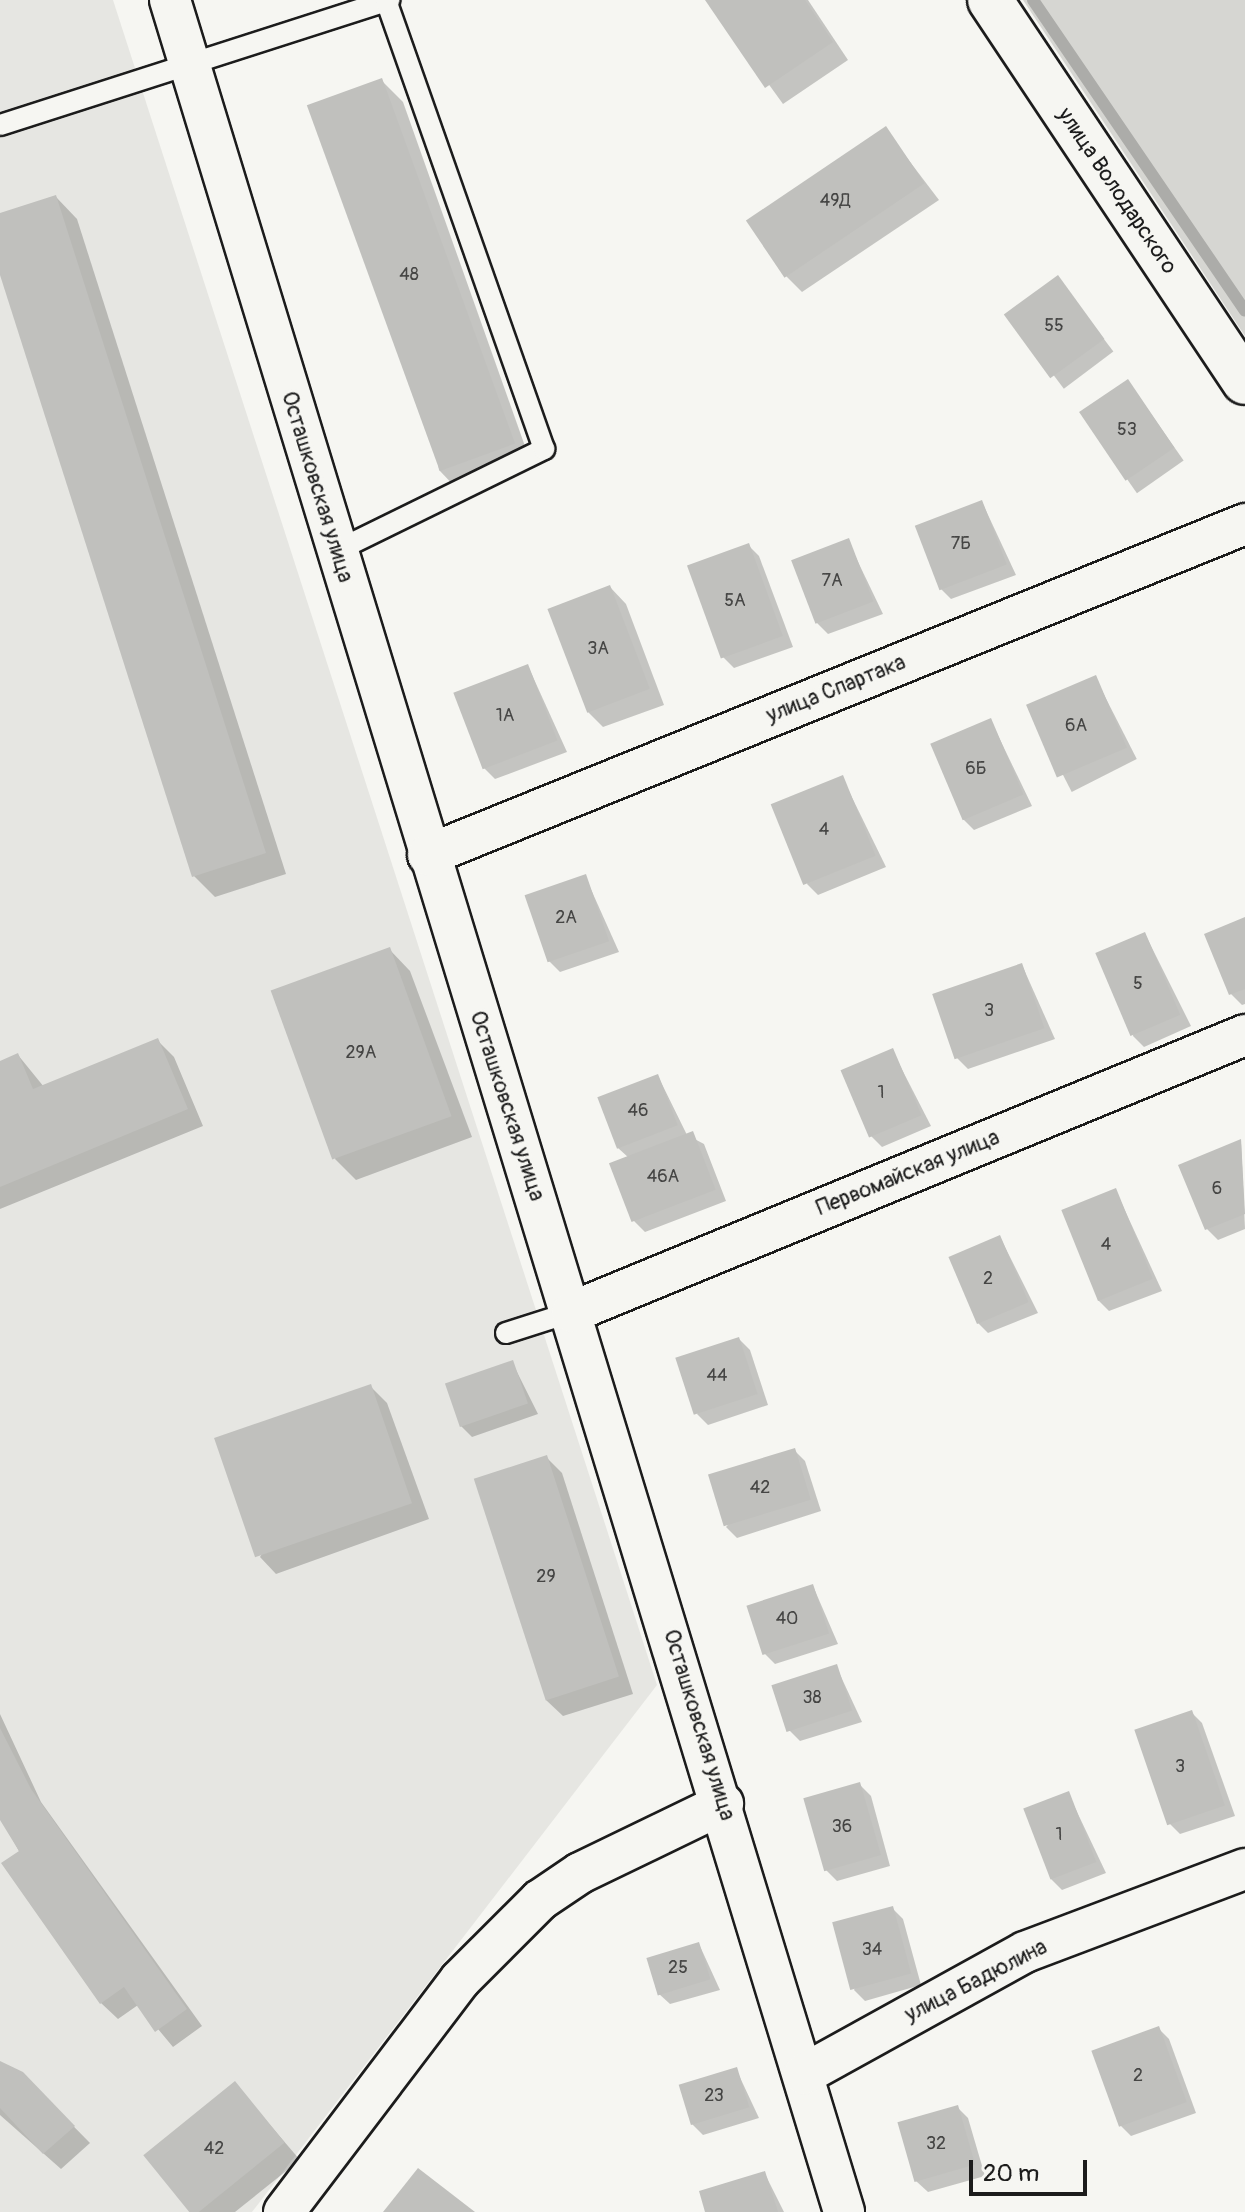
<!DOCTYPE html>
<html>
<head>
<meta charset="utf-8">
<style>
  body { margin:0 }
  #map { position:relative; width:1245px; height:2212px; overflow:hidden; background:#f6f6f2; font-family:Pangolin,sans-serif }
  div>[style] { position:absolute }
  [style*='--x'] { left:calc(var(--x)*1px); top:calc(var(--y)*1px); width:calc(var(--w)*1px); rotate:calc(var(--a)*1deg) }
  .built>* { inset:0; background:#e6e6e2 }
  .green>* { inset:0; background:#d6d6d2 }
  .shadow>* { inset:0; background:#0003; transform-origin:0 0 }
  .stream>* { height:12px; margin:-6px; padding:0 6px; transform-origin:6px; border-radius:6px; background:#acaca9 }
  .building>* { inset:0; background:#c0c0bd; transform-origin:0 0 }
  .roads { filter:drop-shadow(2px 0 #1c1c1c) drop-shadow(-2px 0 #1c1c1c) drop-shadow(0 2px #1c1c1c) drop-shadow(0 -2px #1c1c1c) }
  .lane>* { height:20px; margin:-10px; padding:0 10px; transform-origin:10px; border-radius:10px; background:#f6f6f2 }
  .street>* { height:40px; margin:-20px; padding:0 20px; transform-origin:20px; border-radius:20px; background:#f6f6f2 }
  .secondary>* { height:44px; margin:-22px; padding:0 22px; transform-origin:22px; border-radius:22px; background:#f6f6f2 }
  span { translate:-50% -50%; white-space:nowrap; text-align:center; line-height:1.15; -webkit-text-stroke:6px #f6f6f2; paint-order:stroke }
  .number-label { font-size:18px; color:#454544 }
  .number-label span { -webkit-text-stroke-width:0 }
  .street-label { font-size:22px; color:#1c1c1c }
  .scale { position:absolute; left:969px; top:2160px; width:118px; height:36px; box-sizing:border-box; border:4px solid #1c1c1c; border-top:0; padding-left:10px; font-size:24px; line-height:28px; white-space:nowrap; color:#1c1c1c; -webkit-text-stroke:6px #f6f6f2; paint-order:stroke }
</style>
</head>
<body>
<div id="map">
  <div class="built">
    <i style="clip-path:polygon(0 0,113px 0,657px 1685px,252px 2212px,0 2212px)"></i>
  </div>
  <div class="green">
    <i style="clip-path:polygon(1023px 0,1245px 0,1245px 336px)"></i>
  </div>
  <div class="shadow">
    <i style="clip-path:polygon(708px 0,808px 0,848px 60px,783px 104px)"></i>
    <i style="clip-path:polygon(381px 80px,403px 102px,532px 466px,460px 492px,439px 470px)"></i>
    <i style="clip-path:polygon(885px 129px,939px 200px,802px 292px,786px 276px)"></i>
    <i style="clip-path:polygon(56px 197px,77px 219px,286px 874px,215px 897px,194px 876px,0 268px,0 215px)"></i>
    <i style="left:1058px;top:278px;width:92px;height:62px;rotate:53deg"></i>
    <i style="left:1128px;top:381px;width:97px;height:57px;rotate:55deg"></i>
    <i style="clip-path:polygon(982px 502px,1016px 575px,951px 599px,940px 588px)"></i>
    <i style="clip-path:polygon(848px 541px,883px 614px,828px 634px,817px 623px)"></i>
    <i style="clip-path:polygon(748px 545px,759px 556px,793px 647px,734px 668px,723px 657px)"></i>
    <i style="clip-path:polygon(610px 587px,626px 604px,664px 705px,603px 727px,587px 711px)"></i>
    <i style="clip-path:polygon(528px 666px,567px 752px,495px 779px,484px 768px)"></i>
    <i style="left:1095px;top:677px;width:92px;height:73px;rotate:63deg"></i>
    <i style="clip-path:polygon(991px 721px,1032px 806px,974px 830px,963px 819px)"></i>
    <i style="clip-path:polygon(842px 777px,886px 867px,818px 895px,807px 884px)"></i>
    <i style="clip-path:polygon(585px 876px,619px 952px,560px 972px,549px 961px)"></i>
    <i style="clip-path:polygon(1245px 920px,1245px 1004px,1242px 1005px,1231px 994px)"></i>
    <i style="clip-path:polygon(1145px 934px,1191px 1026px,1144px 1047px,1133px 1036px)"></i>
    <i style="clip-path:polygon(389px 949px,410px 971px,472px 1137px,356px 1180px,335px 1159px)"></i>
    <i style="clip-path:polygon(1022px 965px,1055px 1039px,968px 1069px,957px 1058px)"></i>
    <i style="clip-path:polygon(157px 1040px,174px 1057px,203px 1126px,0 1209px,0 1063px,18px 1055px,44px 1087px)"></i>
    <i style="clip-path:polygon(892px 1050px,931px 1126px,882px 1147px,871px 1136px)"></i>
    <i style="clip-path:polygon(658px 1076px,687px 1135px,704px 1144px,726px 1201px,645px 1232px,634px 1221px,629px 1158px,618px 1148px)"></i>
    <i style="clip-path:polygon(1241px 1141px,1245px 1229px,1218px 1240px,1207px 1229px)"></i>
    <i style="clip-path:polygon(1116px 1191px,1162px 1291px,1109px 1311px,1098px 1300px)"></i>
    <i style="clip-path:polygon(1000px 1237px,1038px 1313px,988px 1333px,977px 1322px)"></i>
    <i style="clip-path:polygon(739px 1339px,750px 1350px,768px 1405px,708px 1425px,697px 1414px)"></i>
    <i style="clip-path:polygon(512px 1362px,538px 1414px,472px 1437px,461px 1426px)"></i>
    <i style="clip-path:polygon(370px 1386px,387px 1403px,429px 1519px,276px 1574px,260px 1557px)"></i>
    <i style="clip-path:polygon(794px 1450px,805px 1461px,821px 1511px,737px 1538px,726px 1527px)"></i>
    <i style="clip-path:polygon(546px 1457px,562px 1473px,633px 1694px,563px 1716px,546px 1700px)"></i>
    <i style="clip-path:polygon(813px 1586px,838px 1644px,775px 1664px,764px 1653px)"></i>
    <i style="clip-path:polygon(836px 1666px,862px 1722px,800px 1741px,789px 1730px)"></i>
    <i style="clip-path:polygon(1191px 1712px,1202px 1723px,1235px 1816px,1180px 1834px,1169px 1823px)"></i>
    <i style="clip-path:polygon(0 1714px,41px 1802px,202px 2026px,173px 2047px,138px 2005px,118px 2019px,101px 2003px,0 1816px)"></i>
    <i style="clip-path:polygon(860px 1785px,871px 1796px,890px 1866px,837px 1881px,826px 1870px)"></i>
    <i style="clip-path:polygon(1068px 1793px,1106px 1873px,1062px 1890px,1051px 1879px)"></i>
    <i style="clip-path:polygon(892px 1908px,903px 1919px,921px 1985px,865px 2001px,854px 1990px)"></i>
    <i style="clip-path:polygon(699px 1944px,720px 1990px,670px 2004px,658px 1993px)"></i>
    <i style="clip-path:polygon(1158px 2028px,1169px 2039px,1196px 2113px,1131px 2136px,1120px 2125px)"></i>
    <i style="clip-path:polygon(0 2063px,22px 2074px,90px 2143px,61px 2169px,0 2115px)"></i>
    <i style="clip-path:polygon(736px 2069px,759px 2118px,703px 2135px,692px 2124px)"></i>
    <i style="clip-path:polygon(235px 2084px,300px 2160px,235px 2212px,192px 2212px,147px 2156px)"></i>
    <i style="clip-path:polygon(957px 2107px,968px 2118px,985px 2176px,928px 2192px,916px 2181px)"></i>
    <i style="clip-path:polygon(765px 2174px,784px 2212px,707px 2212px)"></i>
  </div>
  <div class="stream">
    <i style="--x:1033;--y:0;--w:376;--a:55.7"></i>
  </div>
  <div class="building">
    <i style="clip-path:polygon(705px 0,805px 0,833px 42px,765px 88px)"></i>
    <i style="left:382px;top:78px;width:389px;height:80px;rotate:70deg"></i>
    <i style="left:886px;top:126px;width:69px;height:169px;rotate:56deg"></i>
    <i style="clip-path:polygon(56px 195px,266px 853px,192px 877px,0 275px,0 213px)"></i>
    <i style="left:1058px;top:275px;width:79px;height:67px;rotate:54deg"></i>
    <i style="left:1128px;top:379px;width:83px;height:59px;rotate:56deg"></i>
    <i style="left:982px;top:500px;width:69px;height:72px;rotate:69deg"></i>
    <i style="left:849px;top:538px;width:68px;height:62px;rotate:69deg"></i>
    <i style="left:749px;top:543px;width:99px;height:66px;rotate:70deg"></i>
    <i style="left:610px;top:585px;width:111px;height:67px;rotate:69deg"></i>
    <i style="left:528px;top:664px;width:82px;height:80px;rotate:69deg"></i>
    <i style="left:1096px;top:675px;width:79px;height:76px;rotate:67deg"></i>
    <i style="left:991px;top:718px;width:83px;height:66px;rotate:67deg"></i>
    <i style="left:843px;top:775px;width:87px;height:78px;rotate:68deg"></i>
    <i style="left:586px;top:874px;width:71px;height:65px;rotate:71deg"></i>
    <i style="clip-path:polygon(1245px 917px,1245px 989px,1229px 995px,1204px 934px)"></i>
    <i style="left:1145px;top:932px;width:90px;height:54px;rotate:67deg"></i>
    <i style="left:390px;top:947px;width:180px;height:127px;rotate:70deg"></i>
    <i style="left:1022px;top:963px;width:69px;height:95px;rotate:71deg"></i>
    <i style="clip-path:polygon(158px 1038px,188px 1109px,0 1187px,0 1061px,18px 1053px,33px 1089px)"></i>
    <i style="left:893px;top:1048px;width:73px;height:57px;rotate:67deg"></i>
    <i style="left:658px;top:1074px;width:55px;height:65px;rotate:69deg"></i>
    <i style="left:693px;top:1131px;width:63px;height:90px;rotate:69deg"></i>
    <i style="clip-path:polygon(1241px 1139px,1245px 1214px,1205px 1230px,1178px 1165px)"></i>
    <i style="left:1116px;top:1188px;width:98px;height:59px;rotate:68deg"></i>
    <i style="left:1000px;top:1235px;width:73px;height:56px;rotate:67deg"></i>
    <i style="left:739px;top:1337px;width:60px;height:67px;rotate:72deg"></i>
    <i style="left:513px;top:1360px;width:46px;height:72px;rotate:71deg"></i>
    <i style="left:371px;top:1384px;width:126px;height:166px;rotate:71deg"></i>
    <i style="left:795px;top:1448px;width:54px;height:91px;rotate:73deg"></i>
    <i style="left:547px;top:1455px;width:233px;height:77px;rotate:72deg"></i>
    <i style="left:813px;top:1584px;width:52px;height:70px;rotate:72deg"></i>
    <i style="left:837px;top:1664px;width:49px;height:69px;rotate:72deg"></i>
    <i style="left:1192px;top:1710px;width:101px;height:61px;rotate:71deg"></i>
    <i style="clip-path:polygon(0 1728px,31px 1789px,187px 2009px,155px 2032px,124px 1987px,100px 2004px,1px 1863px,19px 1851px,0 1820px)"></i>
    <i style="left:860px;top:1782px;width:76px;height:59px;rotate:74deg"></i>
    <i style="left:1069px;top:1791px;width:76px;height:49px;rotate:69deg"></i>
    <i style="left:893px;top:1906px;width:70px;height:63px;rotate:75deg"></i>
    <i style="left:699px;top:1942px;width:39px;height:55px;rotate:73deg"></i>
    <i style="left:1159px;top:2026px;width:81px;height:72px;rotate:70deg"></i>
    <i style="clip-path:polygon(0 2061px,23px 2072px,75px 2126px,43px 2154px,0 2108px)"></i>
    <i style="left:737px;top:2067px;width:42px;height:61px;rotate:73deg"></i>
    <i style="left:235px;top:2081px;width:79px;height:118px;rotate:51deg"></i>
    <i style="left:958px;top:2105px;width:62px;height:63px;rotate:74deg"></i>
    <i style="clip-path:polygon(418px 2168px,475px 2212px,383px 2212px)"></i>
    <i style="clip-path:polygon(765px 2171px,778px 2212px,705px 2212px,699px 2191px)"></i>
  </div>
  <div class="roads">
    <div class="lane">
      <i style="--x:0;--y:125;--w:409;--a:-17.8"></i>
      <i style="--x:336;--y:551;--w:232;--a:-26.1"></i>
      <i style="--x:544;--y:449;--w:476;--a:-109.4"></i>
      <i style="--x:506;--y:1333;--w:69;--a:-17.7"></i>
    </div>
    <div class="street">
      <i style="--x:170;--y:0;--w:2312;--a:73.05"></i>
      <i style="--x:428;--y:855;--w:882;--a:-22.05"></i>
      <i style="--x:572;--y:1312;--w:728;--a:-22.37"></i>
      <i style="--x:804;--y:2074;--w:252;--a:-28.9"></i>
      <i style="--x:1025;--y:1952;--w:235;--a:-20.7"></i>
      <i style="--x:284;--y:2212;--w:291;--a:-52.8"></i>
      <i style="--x:460;--y:1980;--w:113;--a:-45"></i>
      <i style="--x:540;--y:1900;--w:48;--a:-34"></i>
      <i style="--x:580;--y:1873;--w:159;--a:-25.8"></i>
    </div>
    <div class="secondary">
      <i style="--x:990;--y:0;--w:459;--a:56.3"></i>
    </div>
  </div>
  <div class="number-label">
    <span style="left:835px;top:201px">49Д</span>
    <span style="left:409px;top:275px">48</span>
    <span style="left:1054px;top:326px">55</span>
    <span style="left:1127px;top:430px">53</span>
    <span style="left:961px;top:544px">7Б</span>
    <span style="left:832px;top:581px">7А</span>
    <span style="left:735px;top:601px">5А</span>
    <span style="left:598px;top:649px">3А</span>
    <span style="left:505px;top:716px">1А</span>
    <span style="left:1076px;top:726px">6А</span>
    <span style="left:976px;top:769px">6Б</span>
    <span style="left:824px;top:830px">4</span>
    <span style="left:566px;top:918px">2А</span>
    <span style="left:1138px;top:984px">5</span>
    <span style="left:989px;top:1011px">3</span>
    <span style="left:361px;top:1053px">29А</span>
    <span style="left:881px;top:1093px">1</span>
    <span style="left:638px;top:1111px">46</span>
    <span style="left:663px;top:1177px">46А</span>
    <span style="left:1217px;top:1189px">6</span>
    <span style="left:1106px;top:1245px">4</span>
    <span style="left:988px;top:1279px">2</span>
    <span style="left:717px;top:1376px">44</span>
    <span style="left:760px;top:1488px">42</span>
    <span style="left:546px;top:1577px">29</span>
    <span style="left:787px;top:1619px">40</span>
    <span style="left:812px;top:1698px">38</span>
    <span style="left:1180px;top:1767px">3</span>
    <span style="left:842px;top:1827px">36</span>
    <span style="left:1059px;top:1835px">1</span>
    <span style="left:872px;top:1950px">34</span>
    <span style="left:678px;top:1968px">25</span>
    <span style="left:1138px;top:2076px">2</span>
    <span style="left:714px;top:2096px">23</span>
    <span style="left:936px;top:2144px">32</span>
    <span style="left:214px;top:2149px">42</span>
  </div>
  <div class="street-label">
    <span style="left:1117px;top:191px;rotate:56deg">улица Володарского</span>
    <span style="left:317px;top:487px;rotate:73deg">Осташковская улица</span>
    <span style="left:836px;top:689px;rotate:-22deg">улица Спартака</span>
    <span style="left:507px;top:1106px;rotate:72deg">Осташковская улица</span>
    <span style="left:908px;top:1173px;rotate:-22deg">Первомайская улица</span>
    <span style="left:699px;top:1725px;rotate:73deg">Осташковская улица</span>
    <span style="left:976px;top:1981px;rotate:-27deg">улица Бадюлина</span>
  </div>
  <div class="scale">20 m</div>
</div>
</body>
</html>
